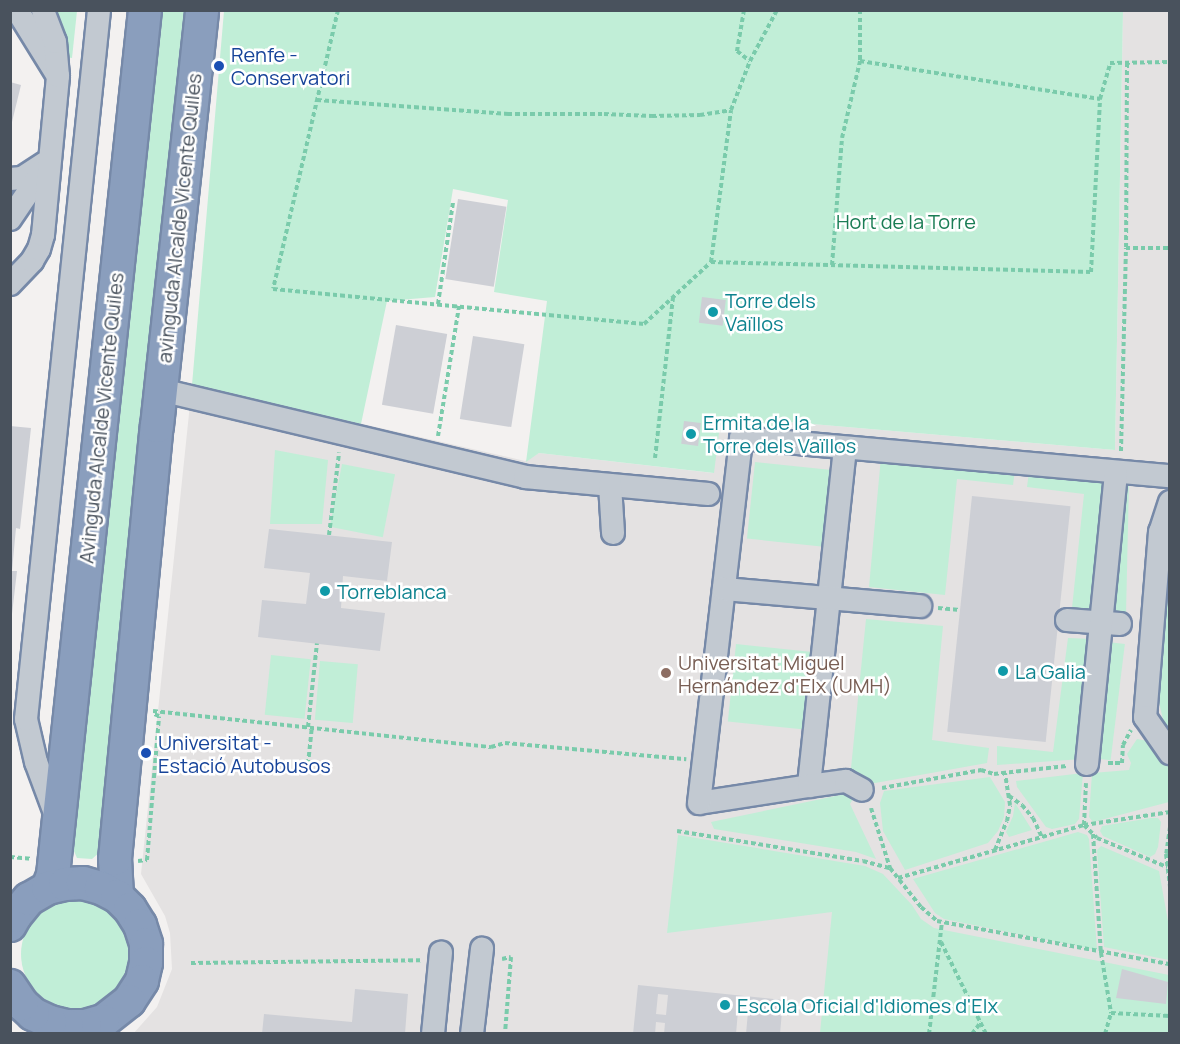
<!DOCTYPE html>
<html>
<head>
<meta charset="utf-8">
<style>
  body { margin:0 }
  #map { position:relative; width:1180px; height:1044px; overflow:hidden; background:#f3f1f0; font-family:Manrope,sans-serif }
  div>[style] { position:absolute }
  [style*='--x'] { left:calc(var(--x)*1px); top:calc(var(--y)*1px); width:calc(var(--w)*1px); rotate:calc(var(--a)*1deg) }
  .education>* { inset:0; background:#e4e2e2 }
  .green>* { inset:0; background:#c1eed7; transform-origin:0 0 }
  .round { border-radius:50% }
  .building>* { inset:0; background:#cdcfd5; transform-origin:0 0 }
  .path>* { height:4px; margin-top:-2px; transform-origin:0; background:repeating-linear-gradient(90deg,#7acbab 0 4.5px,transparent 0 7.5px) }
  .roads { filter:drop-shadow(2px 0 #7689a8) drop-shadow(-2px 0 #7689a8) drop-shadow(0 2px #7689a8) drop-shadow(0 -2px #7689a8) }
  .minor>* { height:22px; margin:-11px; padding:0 11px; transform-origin:11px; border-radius:11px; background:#c2c9d1 }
  .highway>* { height:32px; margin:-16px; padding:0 16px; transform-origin:16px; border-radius:16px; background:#8a9ebd }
  .dots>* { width:16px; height:16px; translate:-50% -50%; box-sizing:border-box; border:3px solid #fff; border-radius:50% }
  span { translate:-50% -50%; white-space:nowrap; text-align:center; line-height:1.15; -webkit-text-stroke:5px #fff; paint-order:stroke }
  .transit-label { font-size:20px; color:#164399 }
  .left { translate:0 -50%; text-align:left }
  .street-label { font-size:20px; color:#49525d }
  .park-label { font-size:20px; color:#1b7d55 }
  .culture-label { font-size:20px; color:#0d838f }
  .education-label { font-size:20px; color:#785e54 }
  .frame { position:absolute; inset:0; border:12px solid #49525d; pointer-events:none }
</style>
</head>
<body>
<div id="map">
  <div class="education">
    <i style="clip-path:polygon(1123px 11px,1169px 11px,1169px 1033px,133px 1034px,157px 1007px,172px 969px,170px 933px,165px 916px,141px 874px,192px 385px,525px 461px,539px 453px,713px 473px,720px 424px,783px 433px,789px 422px,1115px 450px)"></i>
  </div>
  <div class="green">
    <i style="clip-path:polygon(51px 11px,77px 11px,72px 58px,66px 57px)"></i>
    <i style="clip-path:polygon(157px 11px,189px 11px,101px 851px,92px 859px,77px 858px,71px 844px)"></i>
    <i style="clip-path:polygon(224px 11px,1123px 11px,1115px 450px,789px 422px,783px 433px,720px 425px,714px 473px,539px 453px,526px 462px,547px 301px,494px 292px,508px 200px,453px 189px,435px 297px,387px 301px,361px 424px,192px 385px)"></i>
    <i style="clip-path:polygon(275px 450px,328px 460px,322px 524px,270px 524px)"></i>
    <i style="clip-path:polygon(881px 457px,1015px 470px,1013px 485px,957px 479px,945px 595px,869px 587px)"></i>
    <i style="left:755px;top:462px;width:77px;height:77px;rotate:6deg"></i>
    <i style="left:342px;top:464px;width:54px;height:64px;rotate:11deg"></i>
    <i style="clip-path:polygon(1029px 472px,1111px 482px,1098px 612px,1072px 608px,1084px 494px,1027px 487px)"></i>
    <i style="clip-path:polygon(1124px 482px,1129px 482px,1126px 614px,1110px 611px)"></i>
    <i style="clip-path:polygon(1169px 561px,1169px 732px,1164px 724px,1158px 698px)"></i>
    <i style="clip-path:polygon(866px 619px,943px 626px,932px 740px,989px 748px,987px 763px,864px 785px,850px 778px)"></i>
    <i style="clip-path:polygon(1068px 638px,1093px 639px,1082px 759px,997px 765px,997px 746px,1053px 752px)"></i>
    <i style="left:1108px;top:642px;width:17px;height:117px;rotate:7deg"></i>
    <i style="left:736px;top:644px;width:77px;height:78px;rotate:6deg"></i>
    <i style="left:271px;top:655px;width:40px;height:60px;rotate:6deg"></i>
    <i style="left:320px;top:661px;width:38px;height:59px;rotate:5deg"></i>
    <i style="clip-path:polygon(1137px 739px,1148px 741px,1169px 766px,1169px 802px,1093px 822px,1089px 817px,1092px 773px,1129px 770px,1131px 763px,1127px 754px)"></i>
    <i style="clip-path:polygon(1083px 773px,1079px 819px,1075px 824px,1052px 829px,1046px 827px,1017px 787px,1016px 781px)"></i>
    <i style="clip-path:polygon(990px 777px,1005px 802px,1004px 817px,998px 831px,988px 843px,905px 870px,883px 831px,880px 803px,884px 791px)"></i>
    <i style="clip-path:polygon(850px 793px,854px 797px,850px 804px,876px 859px,856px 852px,714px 829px,711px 822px)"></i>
    <i style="clip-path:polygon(1015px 803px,1032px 830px,1009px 837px,1006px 832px,1013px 816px)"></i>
    <i style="clip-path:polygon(1151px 818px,1158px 818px,1161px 822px,1158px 847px,1155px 854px,1150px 857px,1103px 836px,1100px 831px,1102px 826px)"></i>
    <i style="clip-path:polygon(1078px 832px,1087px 835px,1089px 839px,1097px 950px,944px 919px,935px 913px,913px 879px)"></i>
    <i style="clip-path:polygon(678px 835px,865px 866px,883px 874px,912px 905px,921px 919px,934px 928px,1169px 975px,1169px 1033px,820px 1033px,832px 912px,667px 933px)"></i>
    <i style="clip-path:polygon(1101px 846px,1159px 871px,1169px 927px,1169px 960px,1104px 947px,1097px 850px)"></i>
    <i class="round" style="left:21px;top:899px;width:110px;height:110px"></i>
  </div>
  <div class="building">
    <i style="clip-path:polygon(10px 82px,21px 85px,11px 126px,10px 126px)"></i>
    <i style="left:458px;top:199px;width:49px;height:81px;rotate:9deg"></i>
    <i style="left:702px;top:297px;width:24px;height:26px;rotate:7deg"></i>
    <i style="left:396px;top:325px;width:52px;height:81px;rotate:10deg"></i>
    <i style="left:473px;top:336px;width:52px;height:84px;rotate:9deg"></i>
    <i style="left:684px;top:421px;width:17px;height:23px;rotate:7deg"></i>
    <i style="clip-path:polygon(10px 426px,31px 428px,20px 529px,16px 528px,12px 571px,17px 571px,12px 614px)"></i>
    <i style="left:972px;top:496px;width:99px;height:237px;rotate:6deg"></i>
    <i style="clip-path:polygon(269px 529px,392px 542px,387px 581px,343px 576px,341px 608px,385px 613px,380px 651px,258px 637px,262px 600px,306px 604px,310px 573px,264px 568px)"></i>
    <i style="clip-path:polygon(1122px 969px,1168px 982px,1166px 1004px,1116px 998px)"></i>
    <i style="clip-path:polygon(evenodd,638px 985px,783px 1000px,780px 1034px,746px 1034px,748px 1012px,738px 1011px,736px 1034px,664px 1034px,665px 1023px,656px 1022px,655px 1034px,633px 1034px,638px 985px,658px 994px,668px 995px,666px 1015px,656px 1014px,658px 994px)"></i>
    <i style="clip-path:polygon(355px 989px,408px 994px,405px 1034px,262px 1034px,264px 1014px,352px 1022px)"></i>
  </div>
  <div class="path">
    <i style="--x:338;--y:10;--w:286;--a:103.1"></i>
    <i style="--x:273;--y:289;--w:373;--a:5.4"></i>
    <i style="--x:644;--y:324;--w:91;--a:-42.8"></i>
    <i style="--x:711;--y:262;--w:380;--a:1.5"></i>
    <i style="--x:1091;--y:272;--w:173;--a:-87"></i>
    <i style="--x:1100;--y:99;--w:37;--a:-74"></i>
    <i style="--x:1110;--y:63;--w:60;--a:-1"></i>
    <i style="--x:744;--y:10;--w:42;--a:99.7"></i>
    <i style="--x:737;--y:51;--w:16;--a:38"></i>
    <i style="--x:860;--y:10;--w:51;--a:90"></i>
    <i style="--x:860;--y:61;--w:243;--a:9"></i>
    <i style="--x:1127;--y:63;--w:185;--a:90.3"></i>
    <i style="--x:1126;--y:248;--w:44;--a:0"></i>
    <i style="--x:317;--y:100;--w:192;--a:4.2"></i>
    <i style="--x:508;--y:114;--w:96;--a:0"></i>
    <i style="--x:604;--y:114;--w:48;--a:2.4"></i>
    <i style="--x:652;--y:116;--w:48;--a:-1.2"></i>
    <i style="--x:700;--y:115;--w:31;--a:-9"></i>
    <i style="--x:711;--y:262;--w:153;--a:-82.5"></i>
    <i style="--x:731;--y:110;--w:53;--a:-68.8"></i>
    <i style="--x:750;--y:61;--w:58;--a:-62.1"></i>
    <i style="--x:832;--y:265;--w:127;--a:-85.5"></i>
    <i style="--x:842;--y:138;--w:79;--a:-76.8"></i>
    <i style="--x:438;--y:304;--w:103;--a:-81.6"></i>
    <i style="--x:438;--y:436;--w:132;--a:-80.8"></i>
    <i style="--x:1121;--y:451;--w:203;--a:-88.6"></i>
    <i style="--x:655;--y:458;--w:161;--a:-83.6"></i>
    <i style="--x:329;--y:535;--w:83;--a:-83"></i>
    <i style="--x:938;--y:608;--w:22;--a:5"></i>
    <i style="--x:153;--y:711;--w:340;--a:6.1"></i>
    <i style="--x:491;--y:747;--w:15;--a:-16"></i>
    <i style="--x:505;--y:743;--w:182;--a:5.1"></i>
    <i style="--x:308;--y:727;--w:84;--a:-83.9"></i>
    <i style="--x:1108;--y:763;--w:14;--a:0"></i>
    <i style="--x:1122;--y:763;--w:18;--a:-87"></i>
    <i style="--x:1123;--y:745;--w:17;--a:-62"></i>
    <i style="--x:308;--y:764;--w:36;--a:-84"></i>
    <i style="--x:882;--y:788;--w:101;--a:-10.3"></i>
    <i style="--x:981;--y:770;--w:14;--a:17"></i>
    <i style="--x:994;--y:774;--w:73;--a:-6.3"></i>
    <i style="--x:1009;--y:796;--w:16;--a:35"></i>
    <i style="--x:1022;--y:805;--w:17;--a:50"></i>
    <i style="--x:1033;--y:818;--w:21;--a:65"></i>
    <i style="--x:871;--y:808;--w:63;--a:72.4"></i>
    <i style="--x:1084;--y:825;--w:18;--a:45"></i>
    <i style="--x:1097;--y:838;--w:76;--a:22.5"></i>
    <i style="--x:1084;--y:825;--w:87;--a:-8.6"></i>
    <i style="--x:1170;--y:827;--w:27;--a:98"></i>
    <i style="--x:1166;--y:854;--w:33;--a:83"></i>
    <i style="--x:677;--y:831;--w:188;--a:9.2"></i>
    <i style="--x:863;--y:861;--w:28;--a:15"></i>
    <i style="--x:890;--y:868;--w:50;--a:51.5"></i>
    <i style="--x:921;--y:907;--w:21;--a:41"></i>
    <i style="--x:937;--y:921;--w:237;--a:10.5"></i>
    <i style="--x:1093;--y:834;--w:119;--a:86.2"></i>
    <i style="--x:1101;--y:953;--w:61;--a:80.5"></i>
    <i style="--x:995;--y:850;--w:31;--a:-68"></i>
    <i style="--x:1007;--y:821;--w:16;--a:-79"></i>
    <i style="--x:1010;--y:805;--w:32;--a:-99"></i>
    <i style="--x:10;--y:857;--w:21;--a:5"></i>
    <i style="--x:138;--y:861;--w:9;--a:-6"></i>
    <i style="--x:147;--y:860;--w:144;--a:-85.2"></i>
    <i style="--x:159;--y:716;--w:5;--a:-158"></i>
    <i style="--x:898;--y:878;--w:193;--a:-15.9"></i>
    <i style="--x:1084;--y:825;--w:42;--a:-87.3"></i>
    <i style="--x:941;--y:942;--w:102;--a:63.9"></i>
    <i style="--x:502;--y:959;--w:9;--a:-13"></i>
    <i style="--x:511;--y:957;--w:77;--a:94.5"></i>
    <i style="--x:191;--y:963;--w:230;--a:-0.7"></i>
    <i style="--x:929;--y:1034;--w:113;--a:-83.4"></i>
    <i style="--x:972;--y:1034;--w:15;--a:-53"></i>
    <i style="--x:1105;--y:1034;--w:22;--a:-74"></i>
    <i style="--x:1111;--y:1013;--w:59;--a:2.9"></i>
  </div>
  <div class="roads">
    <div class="minor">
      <i style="--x:17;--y:10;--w:74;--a:58.2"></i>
      <i style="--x:10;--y:179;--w:12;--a:-5"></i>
      <i style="--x:22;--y:178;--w:27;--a:-33"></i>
      <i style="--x:10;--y:219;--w:68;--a:-55.8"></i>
      <i style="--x:10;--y:284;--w:32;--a:-46"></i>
      <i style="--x:32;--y:261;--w:14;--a:-60"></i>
      <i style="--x:39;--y:249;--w:15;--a:-74"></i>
      <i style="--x:43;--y:235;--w:160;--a:-84.6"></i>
      <i style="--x:58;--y:76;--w:34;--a:-95"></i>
      <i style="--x:55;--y:42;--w:34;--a:-111"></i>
      <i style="--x:161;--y:390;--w:374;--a:13.4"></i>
      <i style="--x:525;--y:477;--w:184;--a:5.3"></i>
      <i style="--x:845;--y:448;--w:340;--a:96.1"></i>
      <i style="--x:809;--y:786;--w:111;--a:171.2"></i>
      <i style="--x:699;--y:803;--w:367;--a:-83.4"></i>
      <i style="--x:741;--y:438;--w:431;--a:5.1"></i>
      <i style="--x:610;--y:485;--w:48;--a:86.4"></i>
      <i style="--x:1170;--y:502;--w:32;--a:108"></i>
      <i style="--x:1160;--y:532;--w:186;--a:94.6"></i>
      <i style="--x:1145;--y:717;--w:44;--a:55.2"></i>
      <i style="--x:724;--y:589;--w:197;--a:5"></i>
      <i style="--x:1067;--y:620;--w:53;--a:4.3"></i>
      <i style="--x:1087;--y:764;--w:292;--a:-84.3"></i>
      <i style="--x:809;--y:786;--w:37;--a:-8"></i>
      <i style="--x:846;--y:781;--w:18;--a:29"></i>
      <i style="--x:55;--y:813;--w:54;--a:-110.4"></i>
      <i style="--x:36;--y:762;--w:44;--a:-103.1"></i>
      <i style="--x:26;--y:719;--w:713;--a:-84.12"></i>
      <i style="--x:433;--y:1034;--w:82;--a:-84.4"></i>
      <i style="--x:472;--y:1034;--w:86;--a:-83.3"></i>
    </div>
    <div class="highway">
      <i style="--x:48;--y:888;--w:14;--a:-69"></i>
      <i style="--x:53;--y:875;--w:870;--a:-83.93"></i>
      <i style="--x:117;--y:896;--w:37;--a:-93"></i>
      <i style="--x:115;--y:859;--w:435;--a:-84.5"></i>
      <i style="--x:157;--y:426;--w:418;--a:-83.8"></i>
      <i style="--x:10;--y:925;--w:10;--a:-61"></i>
      <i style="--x:15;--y:916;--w:22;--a:-51"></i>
      <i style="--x:29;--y:899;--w:22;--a:-30"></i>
      <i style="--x:48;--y:888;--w:17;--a:-13"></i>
      <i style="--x:65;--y:884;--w:18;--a:-3"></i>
      <i style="--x:83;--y:883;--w:19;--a:16"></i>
      <i style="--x:101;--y:888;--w:18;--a:27"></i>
      <i style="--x:117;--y:896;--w:18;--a:45"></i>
      <i style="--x:130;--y:909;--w:19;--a:58"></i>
      <i style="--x:140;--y:925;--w:20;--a:72"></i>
      <i style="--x:146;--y:944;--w:19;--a:90"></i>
      <i style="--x:146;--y:963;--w:18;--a:103"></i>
      <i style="--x:142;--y:981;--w:24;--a:123"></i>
      <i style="--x:129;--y:1001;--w:33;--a:142"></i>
      <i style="--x:103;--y:1021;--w:19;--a:164"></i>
      <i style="--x:85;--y:1026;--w:18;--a:180"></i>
      <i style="--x:67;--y:1026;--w:17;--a:-167"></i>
      <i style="--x:50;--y:1022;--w:19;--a:-155"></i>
      <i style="--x:33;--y:1014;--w:15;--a:-138"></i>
      <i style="--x:22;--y:1004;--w:22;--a:-124"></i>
    </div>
  </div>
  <div class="dots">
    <i style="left:219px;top:66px;background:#1a4fb4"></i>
    <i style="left:713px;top:312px;background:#0f9aa8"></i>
    <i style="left:691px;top:434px;background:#0f9aa8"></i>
    <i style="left:325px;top:591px;background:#0f9aa8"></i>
    <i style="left:1003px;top:671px;background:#0f9aa8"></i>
    <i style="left:666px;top:673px;background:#8d6e63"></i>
    <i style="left:146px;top:753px;background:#1a4fb4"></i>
    <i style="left:725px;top:1005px;background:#0f9aa8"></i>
  </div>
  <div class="transit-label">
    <span class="left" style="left:231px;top:66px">Renfe -<br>Conservatori</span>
    <span class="left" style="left:158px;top:754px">Universitat -<br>Estació Autobusos</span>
  </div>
  <div class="street-label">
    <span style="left:179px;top:218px;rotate:-84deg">avinguda Alcalde Vicente Quiles</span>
    <span style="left:101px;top:418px;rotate:-84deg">Avinguda Alcalde Vicente Quiles</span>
  </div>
  <div class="park-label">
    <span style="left:906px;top:221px">Hort de la Torre</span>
  </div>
  <div class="culture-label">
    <span class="left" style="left:725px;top:312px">Torre dels<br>Vaïllos</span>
    <span class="left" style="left:703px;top:434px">Ermita de la<br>Torre dels Vaïllos</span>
    <span class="left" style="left:337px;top:591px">Torreblanca</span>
    <span class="left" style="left:1015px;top:671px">La Galia</span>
    <span class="left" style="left:737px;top:1005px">Escola Oficial d'Idiomes d'Elx</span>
  </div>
  <div class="education-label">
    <span class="left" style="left:678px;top:674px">Universitat Miguel<br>Hernández d'Elx (UMH)</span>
  </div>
  <div class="frame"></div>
</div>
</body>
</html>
